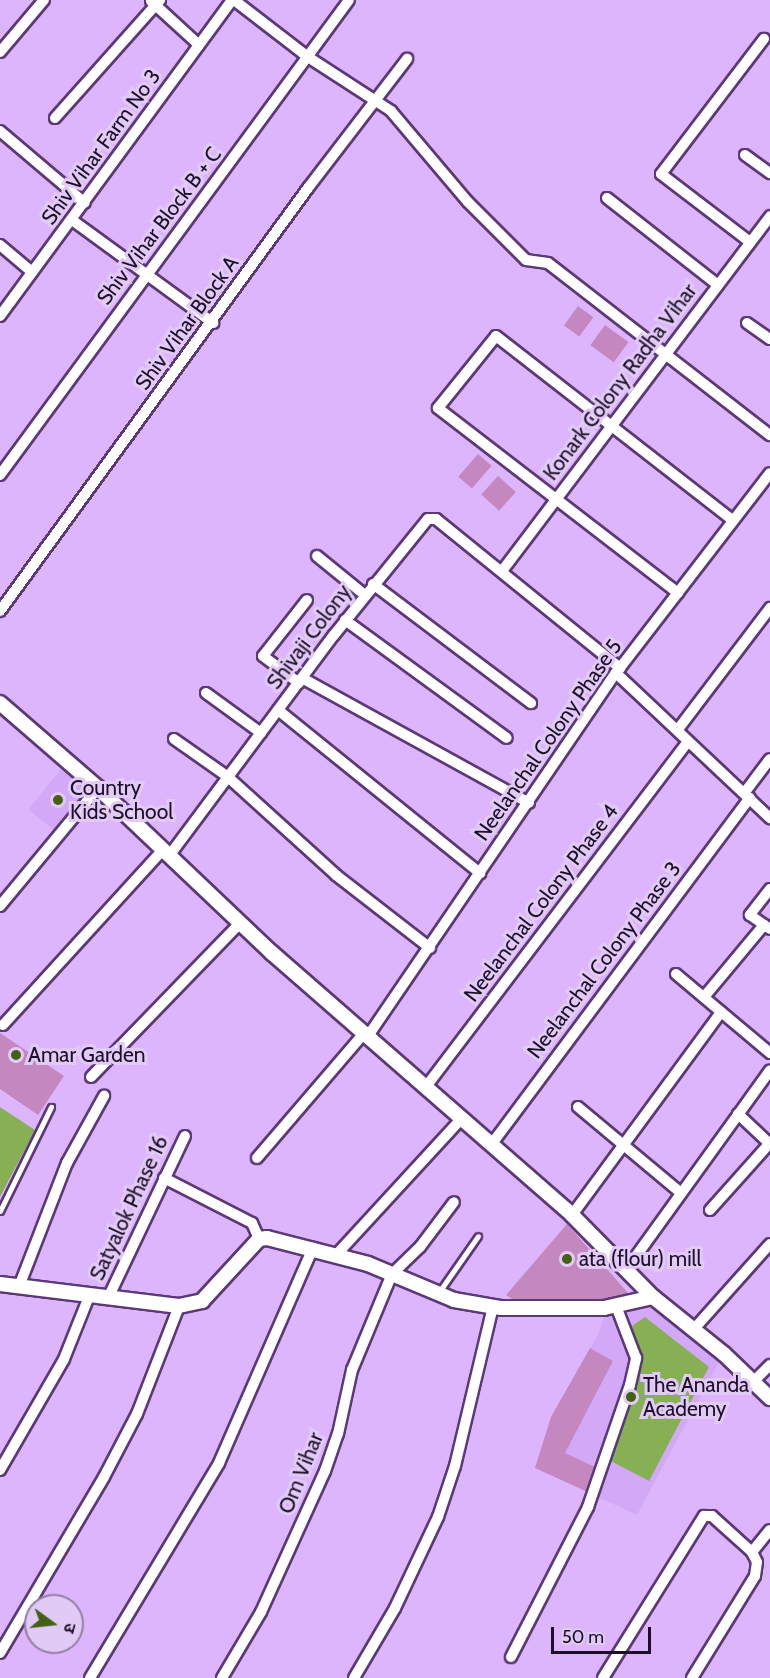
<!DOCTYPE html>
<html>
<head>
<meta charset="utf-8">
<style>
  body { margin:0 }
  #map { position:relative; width:770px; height:1678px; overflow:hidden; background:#dcb5fd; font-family:Cabin,"Noto Sans Devanagari",sans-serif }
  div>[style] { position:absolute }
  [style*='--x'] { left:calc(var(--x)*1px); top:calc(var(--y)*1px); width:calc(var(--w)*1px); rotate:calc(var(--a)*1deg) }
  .built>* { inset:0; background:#d3a9f7; transform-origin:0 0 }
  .green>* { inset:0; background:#87af54 }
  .building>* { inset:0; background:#c487c0; transform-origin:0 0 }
  .roads { filter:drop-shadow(2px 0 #5b3876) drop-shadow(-2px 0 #5b3876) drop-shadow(0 2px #5b3876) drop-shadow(0 -2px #5b3876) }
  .service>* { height:5px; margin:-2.5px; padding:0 2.5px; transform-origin:2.5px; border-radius:2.5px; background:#fff }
  .minor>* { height:10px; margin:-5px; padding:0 5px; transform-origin:5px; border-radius:5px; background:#fff }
  .tertiary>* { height:14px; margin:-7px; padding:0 7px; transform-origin:7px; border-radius:7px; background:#fff }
  .dots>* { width:16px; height:16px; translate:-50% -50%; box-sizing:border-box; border:3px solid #e1caf5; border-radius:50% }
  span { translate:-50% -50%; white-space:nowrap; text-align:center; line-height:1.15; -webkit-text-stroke:6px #e1caf5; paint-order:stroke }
  .street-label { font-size:21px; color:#1e0f29 }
  .poi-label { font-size:21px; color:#1e0f29 }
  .left { translate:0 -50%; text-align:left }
  .north { position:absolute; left:24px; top:1594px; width:60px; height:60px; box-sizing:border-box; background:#e1caf5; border:2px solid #937fa3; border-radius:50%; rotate:105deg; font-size:16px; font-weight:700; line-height:24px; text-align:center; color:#1e0f29 }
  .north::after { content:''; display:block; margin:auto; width:21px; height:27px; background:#436013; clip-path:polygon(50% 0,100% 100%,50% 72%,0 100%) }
  .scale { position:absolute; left:551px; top:1627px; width:100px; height:27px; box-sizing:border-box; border:3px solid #1e0f29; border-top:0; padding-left:8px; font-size:18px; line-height:21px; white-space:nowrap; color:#1e0f29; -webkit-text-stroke:4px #e1caf5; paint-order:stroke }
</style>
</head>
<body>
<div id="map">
  <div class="built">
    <i style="left:61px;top:769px;width:35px;height:52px;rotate:39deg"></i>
    <i style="clip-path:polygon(646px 1305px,720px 1360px,637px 1515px,535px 1468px,551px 1417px,598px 1335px,605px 1314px,628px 1315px,629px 1309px)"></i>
  </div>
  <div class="green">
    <i style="clip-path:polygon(0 1107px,35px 1130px,0 1197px)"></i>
    <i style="clip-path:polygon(645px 1317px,709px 1367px,649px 1481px,605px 1458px,639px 1376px,640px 1359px,632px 1326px)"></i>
  </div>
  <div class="building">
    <i style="left:578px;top:306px;width:19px;height:24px;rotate:36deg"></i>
    <i style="left:605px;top:325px;width:29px;height:25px;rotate:36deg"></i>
    <i style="left:478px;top:454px;width:18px;height:30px;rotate:41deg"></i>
    <i style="left:498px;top:476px;width:24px;height:25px;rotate:42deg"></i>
    <i style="clip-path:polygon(0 1033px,64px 1076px,38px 1115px,0 1089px)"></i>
    <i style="clip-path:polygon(567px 1224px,629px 1294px,599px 1301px,515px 1301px,506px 1295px)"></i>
    <i style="clip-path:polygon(590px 1348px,613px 1361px,565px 1453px,599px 1469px,590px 1493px,535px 1468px,551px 1417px)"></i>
  </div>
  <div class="roads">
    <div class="service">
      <i style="--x:0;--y:1211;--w:116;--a:-63.9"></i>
      <i style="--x:439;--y:1292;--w:68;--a:-55.1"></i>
    </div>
    <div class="minor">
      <i style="--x:234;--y:0;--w:93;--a:37.6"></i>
      <i style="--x:308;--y:57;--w:99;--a:33"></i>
      <i style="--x:391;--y:111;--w:119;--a:49.8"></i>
      <i style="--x:468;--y:202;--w:82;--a:45"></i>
      <i style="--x:526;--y:260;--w:22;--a:8"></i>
      <i style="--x:548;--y:263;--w:281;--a:37.8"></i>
      <i style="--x:151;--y:1;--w:65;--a:42.5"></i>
      <i style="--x:0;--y:52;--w:68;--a:-49.8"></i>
      <i style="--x:55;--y:118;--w:158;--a:-48.3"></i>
      <i style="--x:0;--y:131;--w:111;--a:40.3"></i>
      <i style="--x:745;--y:155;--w:31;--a:36"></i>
      <i style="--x:607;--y:198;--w:141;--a:38.1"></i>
      <i style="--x:72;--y:220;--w:175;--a:36.1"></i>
      <i style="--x:750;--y:242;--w:112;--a:-142.6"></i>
      <i style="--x:661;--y:174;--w:170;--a:-52.7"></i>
      <i style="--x:0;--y:245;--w:42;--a:40.2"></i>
      <i style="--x:0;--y:316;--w:392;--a:-53.7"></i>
      <i style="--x:747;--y:323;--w:28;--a:35"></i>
      <i style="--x:0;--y:475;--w:589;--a:-53.69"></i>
      <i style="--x:317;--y:556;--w:62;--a:39.1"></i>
      <i style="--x:502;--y:571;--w:445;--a:-52.9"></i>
      <i style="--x:373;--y:584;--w:198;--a:37"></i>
      <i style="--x:678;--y:593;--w:303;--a:-142.4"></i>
      <i style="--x:438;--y:408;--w:92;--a:-51.1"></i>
      <i style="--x:496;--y:336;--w:299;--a:37.9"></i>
      <i style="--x:0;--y:611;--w:523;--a:-53.94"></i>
      <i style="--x:308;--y:188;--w:163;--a:-52.5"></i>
      <i style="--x:345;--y:620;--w:200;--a:36.1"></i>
      <i style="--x:616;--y:673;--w:212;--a:43.3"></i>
      <i style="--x:302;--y:678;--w:259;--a:28.8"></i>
      <i style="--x:299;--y:683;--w:45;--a:-143.1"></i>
      <i style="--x:263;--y:656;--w:71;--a:-51.8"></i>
      <i style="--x:206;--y:693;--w:68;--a:36"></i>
      <i style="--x:278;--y:710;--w:260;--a:38.9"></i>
      <i style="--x:679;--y:728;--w:151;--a:-52.8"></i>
      <i style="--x:174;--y:739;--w:66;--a:35.1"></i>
      <i style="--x:228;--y:777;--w:146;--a:42.2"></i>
      <i style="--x:336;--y:875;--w:119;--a:37.8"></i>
      <i style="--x:745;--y:792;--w:41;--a:-52.9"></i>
      <i style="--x:169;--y:856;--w:276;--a:-53.3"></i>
      <i style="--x:334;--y:635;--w:149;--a:-51"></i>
      <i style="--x:428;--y:519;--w:8;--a:0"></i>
      <i style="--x:436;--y:519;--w:237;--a:39"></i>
      <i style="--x:770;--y:889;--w:33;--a:128"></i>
      <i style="--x:750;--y:915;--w:24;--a:35"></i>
      <i style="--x:0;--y:906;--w:153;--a:-50.3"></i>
      <i style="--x:676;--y:974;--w:123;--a:40"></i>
      <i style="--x:704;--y:997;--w:94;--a:-50.2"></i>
      <i style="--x:3;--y:1025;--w:237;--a:-47.6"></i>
      <i style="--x:368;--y:1036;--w:440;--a:-55.7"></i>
      <i style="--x:616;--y:673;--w:252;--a:-52.4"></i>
      <i style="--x:91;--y:1077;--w:214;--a:-45.9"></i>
      <i style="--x:425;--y:1088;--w:435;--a:-52.8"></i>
      <i style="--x:578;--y:1107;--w:134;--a:39.9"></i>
      <i style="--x:738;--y:1114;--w:44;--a:43.2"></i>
      <i style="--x:491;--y:1145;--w:433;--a:-53.3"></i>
      <i style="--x:257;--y:1158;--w:165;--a:-49.4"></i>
      <i style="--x:164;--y:1178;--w:99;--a:27.1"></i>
      <i style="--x:252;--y:1223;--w:17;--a:66"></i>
      <i style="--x:710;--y:1210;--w:90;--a:-48.2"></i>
      <i style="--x:572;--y:1215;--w:252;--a:-53.7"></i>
      <i style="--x:337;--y:1254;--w:183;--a:-47.4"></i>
      <i style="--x:626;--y:1270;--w:246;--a:-54.2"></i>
      <i style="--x:20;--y:1284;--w:130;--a:-68.8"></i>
      <i style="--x:67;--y:1163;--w:77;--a:-61.1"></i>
      <i style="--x:109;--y:1296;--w:177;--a:-64.6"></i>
      <i style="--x:694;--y:1329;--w:114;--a:-48.2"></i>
      <i style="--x:753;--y:1382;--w:24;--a:-45"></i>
      <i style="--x:0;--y:1470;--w:128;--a:-60"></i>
      <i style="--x:64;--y:1359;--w:70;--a:-68.2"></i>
      <i style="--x:0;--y:1653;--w:204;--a:-59.4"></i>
      <i style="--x:104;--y:1477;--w:71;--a:-62.4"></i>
      <i style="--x:137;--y:1414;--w:116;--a:-68.7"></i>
      <i style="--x:511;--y:1657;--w:169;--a:-62.8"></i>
      <i style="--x:588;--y:1507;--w:129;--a:-71"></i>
      <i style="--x:630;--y:1385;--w:28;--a:-77"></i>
      <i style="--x:636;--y:1358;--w:56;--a:-111"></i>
      <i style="--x:90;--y:1678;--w:251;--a:-59"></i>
      <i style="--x:219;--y:1463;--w:235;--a:-66.4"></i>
      <i style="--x:222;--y:1678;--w:77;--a:-59.4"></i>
      <i style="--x:261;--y:1612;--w:155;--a:-65.6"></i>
      <i style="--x:325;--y:1471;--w:39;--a:-71"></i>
      <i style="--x:338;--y:1434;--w:66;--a:-77.7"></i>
      <i style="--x:352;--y:1370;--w:104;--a:-67.4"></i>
      <i style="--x:392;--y:1274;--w:39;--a:-44"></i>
      <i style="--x:420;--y:1247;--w:56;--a:-52.9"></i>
      <i style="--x:354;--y:1678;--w:81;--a:-59.6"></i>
      <i style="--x:395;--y:1608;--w:101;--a:-64.7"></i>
      <i style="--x:438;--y:1517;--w:54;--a:-71.6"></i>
      <i style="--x:455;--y:1466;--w:164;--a:-76.6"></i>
      <i style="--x:603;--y:1678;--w:191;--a:-58.1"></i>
      <i style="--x:704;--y:1516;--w:8;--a:0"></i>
      <i style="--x:712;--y:1516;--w:54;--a:42"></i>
      <i style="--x:692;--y:1678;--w:120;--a:-58.3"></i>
      <i style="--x:755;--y:1576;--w:14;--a:-82"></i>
      <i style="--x:757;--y:1562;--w:11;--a:-117"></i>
      <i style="--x:752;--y:1552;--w:28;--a:-51"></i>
    </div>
    <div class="tertiary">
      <i style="--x:0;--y:703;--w:130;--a:40.9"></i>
      <i style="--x:98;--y:788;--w:240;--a:43.5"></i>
      <i style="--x:272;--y:953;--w:398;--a:41.1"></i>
      <i style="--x:572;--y:1215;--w:115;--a:45.4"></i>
      <i style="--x:653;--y:1297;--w:91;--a:38.8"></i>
      <i style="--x:724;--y:1354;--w:64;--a:43.7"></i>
      <i style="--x:0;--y:1284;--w:180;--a:7"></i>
      <i style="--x:179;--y:1306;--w:24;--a:-12"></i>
      <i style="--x:202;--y:1301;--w:84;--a:-47.4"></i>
      <i style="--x:259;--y:1239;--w:8;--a:-7"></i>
      <i style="--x:267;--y:1238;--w:104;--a:14.4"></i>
      <i style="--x:368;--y:1264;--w:93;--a:22.7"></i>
      <i style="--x:454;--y:1300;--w:48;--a:9.7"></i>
      <i style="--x:501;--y:1308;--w:103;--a:0"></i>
      <i style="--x:604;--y:1308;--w:50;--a:-12.7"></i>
    </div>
  </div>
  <div class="dots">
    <i style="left:58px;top:800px;background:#436013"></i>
    <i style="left:16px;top:1055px;background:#436013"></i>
    <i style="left:567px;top:1259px;background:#436013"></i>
    <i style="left:631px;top:1397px;background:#436013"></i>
  </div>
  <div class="street-label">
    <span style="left:101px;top:147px;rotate:-54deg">Shiv Vihar Farm No 3</span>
    <span style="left:159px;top:226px;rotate:-53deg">Shiv Vihar Block B + C</span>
    <span style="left:187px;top:323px;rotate:-54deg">Shiv Vihar Block A</span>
    <span style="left:620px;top:382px;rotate:-53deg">Konark Colony Radha Vihar</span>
    <span style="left:309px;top:637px;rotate:-53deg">Shivaji Colony</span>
    <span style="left:548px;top:740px;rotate:-55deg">Neelanchal Colony Phase 5</span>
    <span style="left:541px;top:903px;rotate:-53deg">Neelanchal Colony Phase 4</span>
    <span style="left:604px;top:960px;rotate:-53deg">Neelanchal Colony Phase 3</span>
    <span style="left:129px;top:1208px;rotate:-65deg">Satyalok Phase 16</span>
    <span style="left:301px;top:1473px;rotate:-68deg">Om Vihar</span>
  </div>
  <div class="poi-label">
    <span class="left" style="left:70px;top:800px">Country<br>Kids School</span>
    <span class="left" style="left:28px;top:1055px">Amar Garden</span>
    <span class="left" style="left:579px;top:1259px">ata (flour) mill</span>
    <span class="left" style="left:643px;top:1397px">The Ananda<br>Academy</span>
  </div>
  <div class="north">उ</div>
  <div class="scale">50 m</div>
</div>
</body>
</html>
